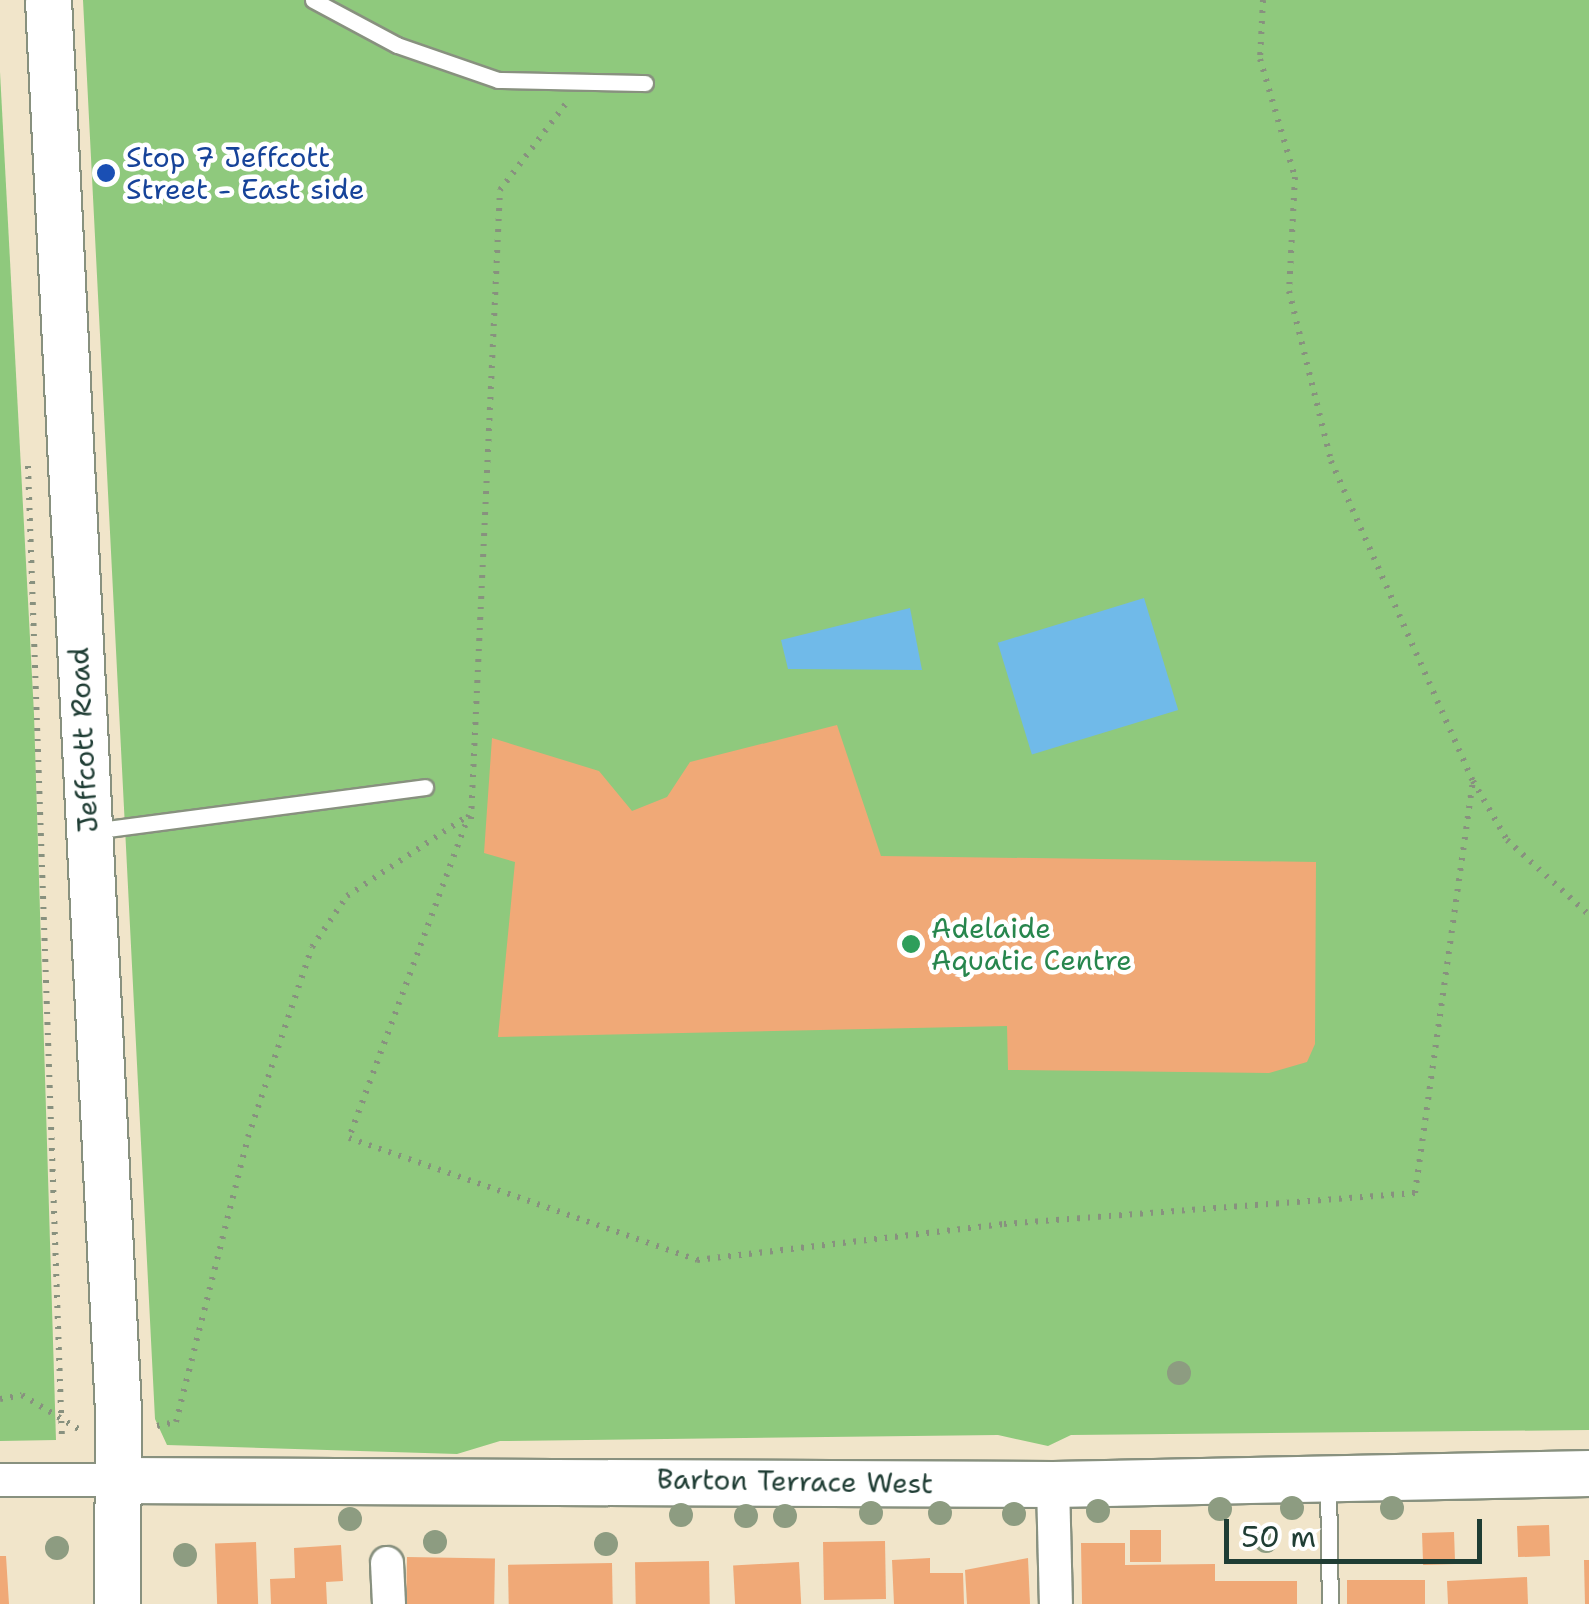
<!DOCTYPE html>
<html>
<head>
<meta charset="utf-8">
<style>
  body { margin:0 }
  #map { position:relative; width:1589px; height:1604px; overflow:hidden; background:#f1e5ca; font-family:"Shantell Sans",sans-serif }
  div>[style] { position:absolute }
  [style*='--x'] { left:calc(var(--x)*1px); top:calc(var(--y)*1px); width:calc(var(--w)*1px); rotate:calc(var(--a)*1deg) }
  .green>* { inset:0; background:#8fc97d }
  .water>* { inset:0; background:#70bae9; transform-origin:0 0 }
  .building>* { inset:0; background:#f0a977; transform-origin:0 0 }
  .path>* { height:6px; margin-top:-3px; transform-origin:0; background:repeating-linear-gradient(90deg,#88917f 0 2.5px,transparent 0 10.5px) }
  .roads { filter:drop-shadow(2px 0 #88917f) drop-shadow(-2px 0 #88917f) drop-shadow(0 2px #88917f) drop-shadow(0 -2px #88917f) }
  .lane>* { height:15px; margin:-7.5px; padding:0 7.5px; transform-origin:7.5px; border-radius:7.5px; background:#fff }
  .street>* { height:32px; margin:-16px; padding:0 16px; transform-origin:16px; border-radius:16px; background:#fff }
  .secondary>* { height:45px; margin:-22.5px; padding:0 22.5px; transform-origin:22.5px; border-radius:22.5px; background:#fff }
  .trees>* { width:24px; height:24px; margin:-12px; border-radius:50%; background:#8d9c81 }
  .dots>* { width:28px; height:28px; translate:-50% -50%; box-sizing:border-box; border:5px solid #fff; border-radius:50% }
  span { translate:-50% -50%; white-space:nowrap; text-align:center; line-height:1.15; -webkit-text-stroke:9px #fff; paint-order:stroke }
  .transit-label { font-size:28px; color:#164399 }
  .left { translate:0 -50%; text-align:left }
  .street-label { font-size:28px; color:#1f3d34 }
  .leisure-label { font-size:28px; color:#27864d }
  .scale { position:absolute; left:1224px; top:1519px; width:258px; height:45px; box-sizing:border-box; border:5px solid #1f3d34; border-top:0; padding-left:12px; font-size:30px; line-height:35px; white-space:nowrap; color:#1f3d34; -webkit-text-stroke:8px #fff; paint-order:stroke }
</style>
</head>
<body>
<div id="map">
  <div class="green">
    <i style="clip-path:polygon(83px 0,1589px 0,1589px 1430px,1071px 1435px,1048px 1446px,998px 1435px,500px 1441px,457px 1454px,167px 1445px,155px 1419px)"></i>
    <i style="clip-path:polygon(0 72px,34px 714px,56px 1440px,0 1441px)"></i>
  </div>
  <div class="water">
    <i style="left:1144px;top:598px;width:117px;height:153px;rotate:73deg"></i>
    <i style="clip-path:polygon(910px 608px,922px 670px,788px 669px,781px 640px)"></i>
  </div>
  <div class="building">
    <i style="clip-path:polygon(837px 725px,881px 856px,1316px 862px,1315px 1044px,1307px 1062px,1269px 1073px,1008px 1070px,1007px 1026px,498px 1037px,515px 862px,484px 853px,492px 738px,599px 771px,632px 811px,667px 797px,690px 762px)"></i>
    <i style="left:1549px;top:1525px;width:31px;height:32px;rotate:88deg"></i>
    <i style="left:1130px;top:1530px;width:31px;height:32px"></i>
    <i style="left:1454px;top:1532px;width:32px;height:32px;rotate:88deg"></i>
    <i style="left:885px;top:1541px;width:58px;height:62px;rotate:89deg"></i>
    <i style="left:256px;top:1542px;width:62px;height:41px;rotate:88deg"></i>
    <i style="clip-path:polygon(1081px 1543px,1125px 1543px,1125px 1565px,1215px 1564px,1215px 1581px,1297px 1581px,1297px 1604px,1082px 1604px)"></i>
    <i style="clip-path:polygon(341px 1545px,343px 1581px,326px 1582px,327px 1604px,271px 1604px,270px 1579px,295px 1578px,294px 1548px)"></i>
    <i style="clip-path:polygon(0 1556px,6px 1556px,9px 1604px,0 1604px)"></i>
    <i style="left:407px;top:1557px;width:88px;height:47px;rotate:1deg"></i>
    <i style="clip-path:polygon(930px 1558px,930px 1573px,963px 1573px,964px 1604px,894px 1604px,892px 1560px)"></i>
    <i style="clip-path:polygon(1028px 1558px,1030px 1604px,967px 1604px,965px 1570px)"></i>
    <i style="clip-path:polygon(1584px 1560px,1589px 1560px,1589px 1604px,1585px 1604px)"></i>
    <i style="left:709px;top:1561px;width:43px;height:74px;rotate:89deg"></i>
    <i style="left:799px;top:1562px;width:42px;height:66px;rotate:87deg"></i>
    <i style="left:612px;top:1563px;width:41px;height:104px;rotate:89deg"></i>
    <i style="clip-path:polygon(1527px 1577px,1528px 1604px,1448px 1604px,1447px 1581px)"></i>
    <i style="left:1347px;top:1580px;width:78px;height:24px"></i>
  </div>
  <div class="path">
    <i style="--x:1263;--y:0;--w:59;--a:92.9"></i>
    <i style="--x:1260;--y:59;--w:123;--a:73.5"></i>
    <i style="--x:1295;--y:177;--w:114;--a:93"></i>
    <i style="--x:1289;--y:291;--w:175;--a:76.1"></i>
    <i style="--x:1331;--y:461;--w:350;--a:66.1"></i>
    <i style="--x:1473;--y:781;--w:68;--a:60"></i>
    <i style="--x:1507;--y:840;--w:111;--a:42.4"></i>
    <i style="--x:28;--y:466;--w:975;--a:88"></i>
    <i style="--x:471;--y:819;--w:630;--a:-87.36"></i>
    <i style="--x:500;--y:190;--w:111;--a:-52.7"></i>
    <i style="--x:0;--y:1399;--w:22;--a:-10"></i>
    <i style="--x:22;--y:1395;--w:68;--a:31.1"></i>
    <i style="--x:157;--y:1426;--w:19;--a:-12"></i>
    <i style="--x:176;--y:1422;--w:294;--a:-75.8"></i>
    <i style="--x:248;--y:1137;--w:200;--a:-71.4"></i>
    <i style="--x:312;--y:947;--w:62;--a:-55.5"></i>
    <i style="--x:347;--y:896;--w:146;--a:-33.6"></i>
    <i style="--x:469;--y:815;--w:345;--a:110.4"></i>
    <i style="--x:349;--y:1138;--w:369;--a:19.3"></i>
    <i style="--x:697;--y:1260;--w:309;--a:-6.7"></i>
    <i style="--x:1004;--y:1224;--w:412;--a:-4.3"></i>
    <i style="--x:1415;--y:1193;--w:416;--a:-82"></i>
  </div>
  <div class="roads">
    <div class="lane">
      <i style="--x:313;--y:0;--w:95;--a:28.2"></i>
      <i style="--x:397;--y:45;--w:107;--a:19.1"></i>
      <i style="--x:498;--y:80;--w:147;--a:1.2"></i>
      <i style="--x:92;--y:831;--w:336;--a:-7.5"></i>
      <i style="--x:1328;--y:1483;--w:121;--a:89.1"></i>
    </div>
    <div class="street">
      <i style="--x:0;--y:1480;--w:120;--a:0"></i>
      <i style="--x:1053;--y:1484;--w:120;--a:88.6"></i>
      <i style="--x:387;--y:1563;--w:41;--a:87.2"></i>
    </div>
    <div class="secondary">
      <i style="--x:48;--y:0;--w:1414;--a:87.16"></i>
      <i style="--x:118;--y:1412;--w:192;--a:90.3"></i>
      <i style="--x:120;--y:1480;--w:933;--a:0.25"></i>
      <i style="--x:1053;--y:1484;--w:536;--a:-1.18"></i>
    </div>
  </div>
  <div class="trees">
    <i style="left:1179px;top:1373px"></i>
    <i style="left:1292px;top:1508px"></i>
    <i style="left:1392px;top:1508px"></i>
    <i style="left:1220px;top:1509px"></i>
    <i style="left:1098px;top:1511px"></i>
    <i style="left:871px;top:1513px"></i>
    <i style="left:940px;top:1513px"></i>
    <i style="left:1014px;top:1514px"></i>
    <i style="left:681px;top:1515px"></i>
    <i style="left:746px;top:1516px"></i>
    <i style="left:785px;top:1516px"></i>
    <i style="left:350px;top:1519px"></i>
    <i style="left:1266px;top:1541px"></i>
    <i style="left:435px;top:1542px"></i>
    <i style="left:606px;top:1544px"></i>
    <i style="left:57px;top:1548px"></i>
    <i style="left:185px;top:1555px"></i>
  </div>
  <div class="dots">
    <i style="left:106px;top:173px;background:#1a4fb4"></i>
    <i style="left:911px;top:944px;background:#2e9e5b"></i>
  </div>
  <div class="transit-label">
    <span class="left" style="left:126px;top:173px">Stop 7 Jeffcott<br>Street - East side</span>
  </div>
  <div class="street-label">
    <span style="left:83px;top:740px;rotate:-93deg">Jeffcott Road</span>
    <span style="left:795px;top:1481px;rotate:1deg">Barton Terrace West</span>
  </div>
  <div class="leisure-label">
    <span class="left" style="left:931px;top:944px">Adelaide<br>Aquatic Centre</span>
  </div>
  <div class="scale">50 m</div>
</div>
</body>
</html>
